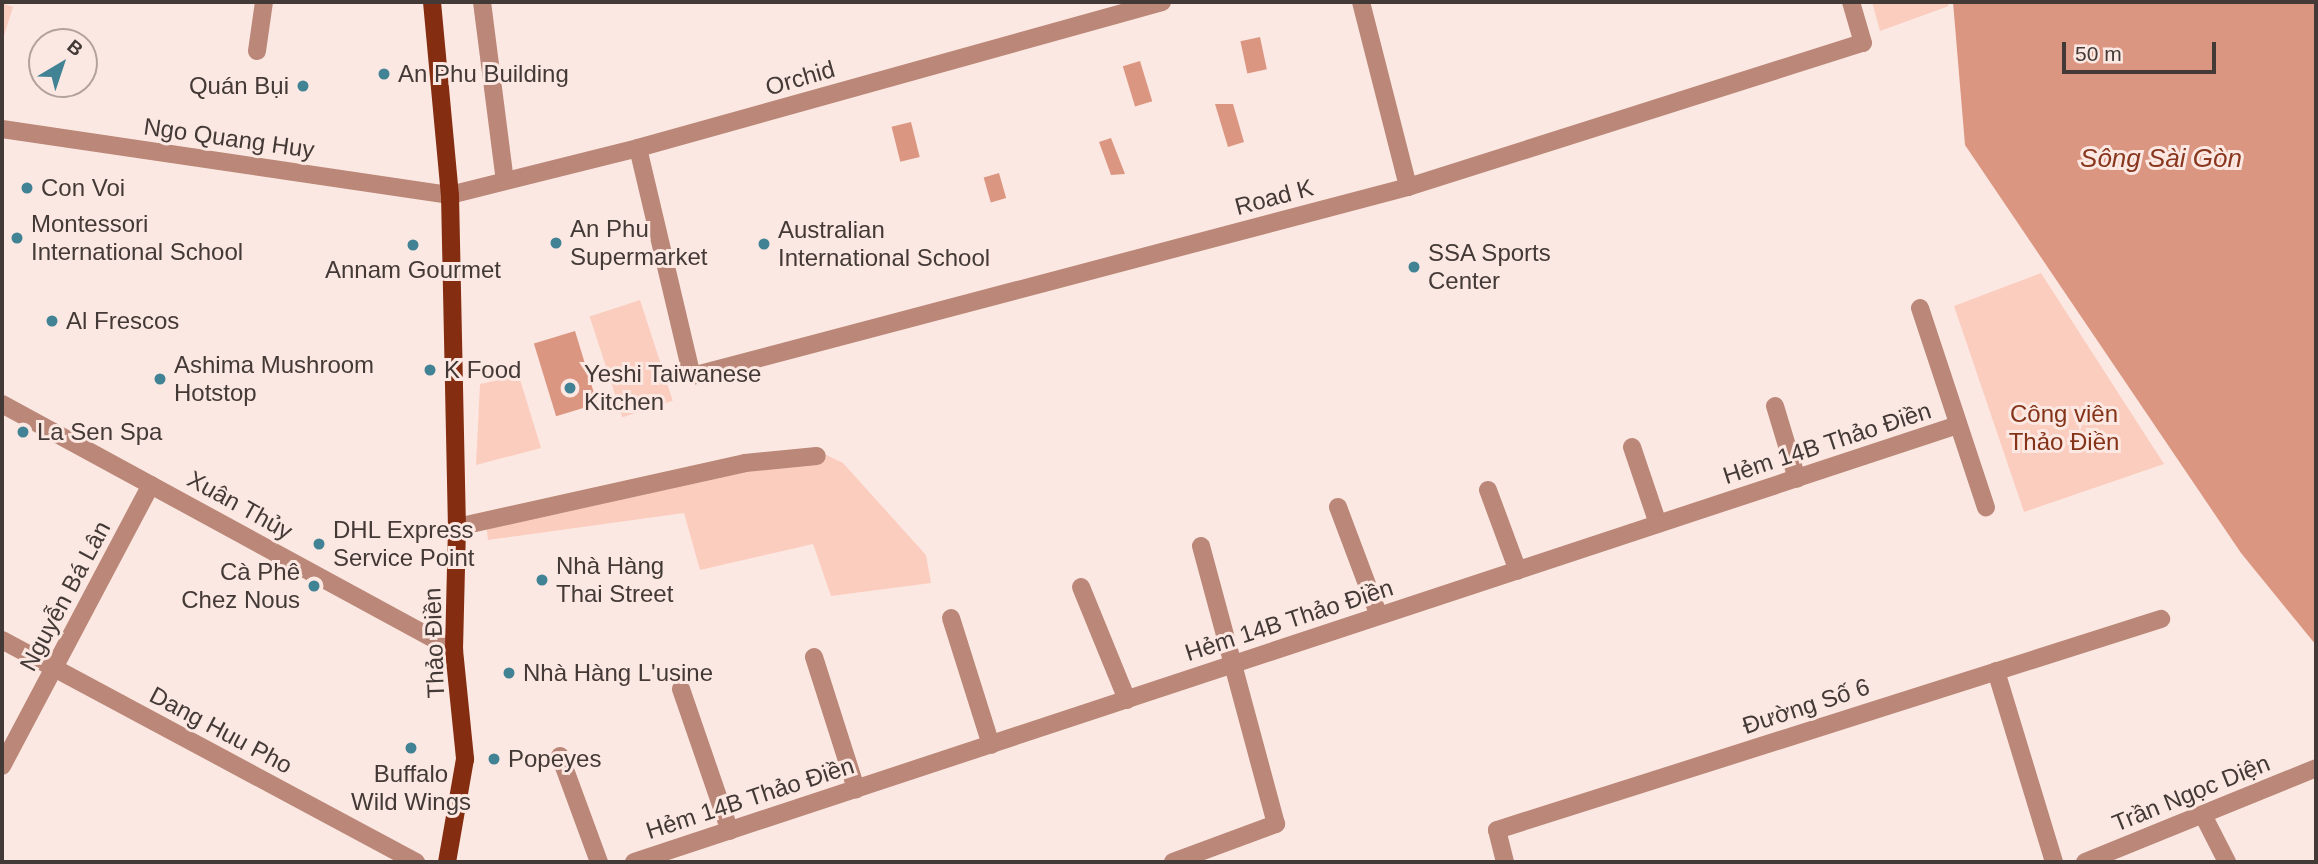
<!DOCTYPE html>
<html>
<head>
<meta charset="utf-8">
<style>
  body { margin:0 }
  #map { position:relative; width:2318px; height:864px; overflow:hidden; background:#fce8e2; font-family:Helvetica,sans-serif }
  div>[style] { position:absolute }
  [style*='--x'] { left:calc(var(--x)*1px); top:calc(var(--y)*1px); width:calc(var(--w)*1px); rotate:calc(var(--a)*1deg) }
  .green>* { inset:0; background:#fbcdbf; transform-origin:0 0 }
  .water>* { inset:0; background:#db9682; transform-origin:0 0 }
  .minor>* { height:18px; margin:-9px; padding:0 9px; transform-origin:9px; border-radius:9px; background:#ba8778 }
  .major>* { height:18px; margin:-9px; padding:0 9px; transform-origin:9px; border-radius:9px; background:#842d10 }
  .dots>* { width:19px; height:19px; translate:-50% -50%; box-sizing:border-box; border:4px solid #fce8e2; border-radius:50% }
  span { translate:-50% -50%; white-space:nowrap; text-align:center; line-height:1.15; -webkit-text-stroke:6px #fce8e2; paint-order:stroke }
  .poi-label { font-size:24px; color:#433936 }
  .left { translate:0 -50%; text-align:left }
  .right { translate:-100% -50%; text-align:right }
  .street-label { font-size:24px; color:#433936 }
  .park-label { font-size:24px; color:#843319 }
  .water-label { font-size:26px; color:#89371e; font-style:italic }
  .frame { position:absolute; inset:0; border:4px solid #433936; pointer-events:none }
  .north { position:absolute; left:28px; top:28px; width:70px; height:70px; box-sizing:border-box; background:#fce8e2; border:2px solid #b2a29d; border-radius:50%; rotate:39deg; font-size:19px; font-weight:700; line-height:28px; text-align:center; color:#433936 }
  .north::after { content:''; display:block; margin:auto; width:24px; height:32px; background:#418394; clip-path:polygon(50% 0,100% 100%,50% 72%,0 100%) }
  .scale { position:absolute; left:2062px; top:42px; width:154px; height:32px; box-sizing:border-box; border:4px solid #433936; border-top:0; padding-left:9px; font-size:21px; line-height:24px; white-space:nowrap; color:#433936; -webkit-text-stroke:5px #fce8e2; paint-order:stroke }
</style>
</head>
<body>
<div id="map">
  <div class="green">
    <i style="clip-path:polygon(1872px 2px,1947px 2px,1949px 6px,1880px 31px)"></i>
    <i style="clip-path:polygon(2px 3px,13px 7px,2px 42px)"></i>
    <i style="clip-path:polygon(2041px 273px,2164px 464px,2024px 512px,1954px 306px)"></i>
    <i style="left:640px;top:300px;width:106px;height:53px;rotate:72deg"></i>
    <i style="clip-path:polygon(519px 376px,541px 448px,476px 465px,480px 384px)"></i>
    <i style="clip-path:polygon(816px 450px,843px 463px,926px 555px,931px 583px,831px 596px,813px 544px,700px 570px,684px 513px,488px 540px,486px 523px)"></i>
  </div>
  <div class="water">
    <i style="clip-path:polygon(1953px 2px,2316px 2px,2316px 645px,2241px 553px,1965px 145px)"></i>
    <i style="left:1260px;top:37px;width:33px;height:20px;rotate:78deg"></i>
    <i style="left:1140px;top:61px;width:42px;height:18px;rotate:73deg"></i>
    <i style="clip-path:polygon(1215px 104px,1233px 104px,1244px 142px,1228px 147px)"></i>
    <i style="left:911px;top:122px;width:36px;height:20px;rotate:76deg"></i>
    <i style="clip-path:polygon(1111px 138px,1125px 174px,1111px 175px,1099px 142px)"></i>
    <i style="left:999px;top:173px;width:26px;height:16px;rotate:74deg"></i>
    <i style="left:575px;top:331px;width:76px;height:43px;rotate:73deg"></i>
  </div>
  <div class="minor">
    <i style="--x:482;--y:2;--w:180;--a:82.7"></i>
    <i style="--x:1361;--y:2;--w:191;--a:75.7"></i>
    <i style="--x:257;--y:51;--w:49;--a:-81.9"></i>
    <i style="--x:2;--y:129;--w:453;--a:8.4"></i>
    <i style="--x:450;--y:195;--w:194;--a:-14"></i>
    <i style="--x:638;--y:148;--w:544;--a:-15.57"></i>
    <i style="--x:638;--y:148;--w:234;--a:76.7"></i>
    <i style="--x:692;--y:376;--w:741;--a:-14.79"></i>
    <i style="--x:1408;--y:187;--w:477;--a:-17.6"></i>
    <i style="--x:1863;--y:43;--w:43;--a:-106.3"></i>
    <i style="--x:1920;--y:308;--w:210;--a:71.7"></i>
    <i style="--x:2;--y:404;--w:515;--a:28.56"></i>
    <i style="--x:1775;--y:406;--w:76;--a:73.2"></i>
    <i style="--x:1632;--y:447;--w:81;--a:71.3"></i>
    <i style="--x:1488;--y:490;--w:86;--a:69.7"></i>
    <i style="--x:1338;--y:507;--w:116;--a:69.4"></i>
    <i style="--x:457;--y:527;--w:295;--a:-12.5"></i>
    <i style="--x:745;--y:463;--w:72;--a:-5.6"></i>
    <i style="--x:1081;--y:587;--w:122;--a:67.8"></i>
    <i style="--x:951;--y:618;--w:133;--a:72.5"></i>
    <i style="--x:2;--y:640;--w:470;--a:28.2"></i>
    <i style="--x:814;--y:657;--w:139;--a:72.3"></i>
    <i style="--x:1996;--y:671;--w:200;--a:73.1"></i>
    <i style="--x:681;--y:689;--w:150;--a:71"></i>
    <i style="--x:560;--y:756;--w:113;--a:69.8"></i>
    <i style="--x:2;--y:766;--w:318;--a:-62.1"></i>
    <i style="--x:2203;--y:815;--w:53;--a:62.9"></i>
    <i style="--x:634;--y:862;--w:1394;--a:-18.27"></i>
    <i style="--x:1173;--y:862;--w:110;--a:-20.3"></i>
    <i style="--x:1276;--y:824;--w:288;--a:-105.1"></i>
    <i style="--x:1505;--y:862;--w:33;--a:-104"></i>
    <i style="--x:1497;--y:830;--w:697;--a:-17.63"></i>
    <i style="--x:2085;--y:862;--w:249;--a:-22.1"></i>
  </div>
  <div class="major">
    <i style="--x:432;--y:2;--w:194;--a:84.7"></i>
    <i style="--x:450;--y:195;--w:332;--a:88.8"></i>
    <i style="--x:457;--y:527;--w:123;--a:91.4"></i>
    <i style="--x:454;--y:650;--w:110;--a:84.2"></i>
    <i style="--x:465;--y:759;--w:105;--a:99.9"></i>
  </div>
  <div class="dots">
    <i style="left:384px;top:74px;background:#418394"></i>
    <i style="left:303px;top:86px;background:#418394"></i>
    <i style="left:27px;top:188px;background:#418394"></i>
    <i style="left:17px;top:238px;background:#418394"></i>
    <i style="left:556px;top:243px;background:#418394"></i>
    <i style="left:764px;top:244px;background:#418394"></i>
    <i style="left:413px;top:245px;background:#418394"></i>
    <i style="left:1414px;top:267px;background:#418394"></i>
    <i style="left:52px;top:321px;background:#418394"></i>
    <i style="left:430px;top:370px;background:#418394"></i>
    <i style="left:160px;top:379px;background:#418394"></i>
    <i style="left:570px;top:388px;background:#418394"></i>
    <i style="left:23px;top:432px;background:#418394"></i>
    <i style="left:319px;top:544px;background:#418394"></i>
    <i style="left:542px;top:580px;background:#418394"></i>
    <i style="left:314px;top:586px;background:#418394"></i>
    <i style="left:509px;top:673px;background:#418394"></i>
    <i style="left:411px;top:748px;background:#418394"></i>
    <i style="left:494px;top:759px;background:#418394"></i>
  </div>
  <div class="poi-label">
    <span class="left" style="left:398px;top:74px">An Phu Building</span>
    <span class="right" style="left:289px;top:86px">Quán Bụi</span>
    <span class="left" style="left:41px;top:188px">Con Voi</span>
    <span class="left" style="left:31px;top:238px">Montessori<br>International School</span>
    <span class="left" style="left:570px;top:243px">An Phu<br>Supermarket</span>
    <span class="left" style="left:778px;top:244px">Australian<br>International School</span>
    <span class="left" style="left:1428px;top:267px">SSA Sports<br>Center</span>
    <span style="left:413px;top:270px">Annam Gourmet</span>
    <span class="left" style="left:66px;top:321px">Al Frescos</span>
    <span class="left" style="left:174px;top:379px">Ashima Mushroom<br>Hotstop</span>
    <span class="left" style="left:444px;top:370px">K Food</span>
    <span class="left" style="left:584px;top:388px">Yeshi Taiwanese<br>Kitchen</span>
    <span class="left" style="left:37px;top:432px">La Sen Spa</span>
    <span class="left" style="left:333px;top:544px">DHL Express<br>Service Point</span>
    <span class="left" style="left:556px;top:580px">Nhà Hàng<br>Thai Street</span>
    <span class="right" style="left:300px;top:586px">Cà Phê<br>Chez Nous</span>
    <span class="left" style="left:523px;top:673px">Nhà Hàng L'usine</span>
    <span class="left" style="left:508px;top:759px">Popeyes</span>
    <span style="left:411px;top:788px">Buffalo<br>Wild Wings</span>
  </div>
  <div class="street-label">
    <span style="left:800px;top:78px;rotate:-16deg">Orchid</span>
    <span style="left:229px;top:138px;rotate:8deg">Ngo Quang Huy</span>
    <span style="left:1274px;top:197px;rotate:-15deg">Road K</span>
    <span style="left:1827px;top:443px;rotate:-18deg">Hẻm 14B Thảo Điền</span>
    <span style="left:240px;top:505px;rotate:29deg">Xuân Thủy</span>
    <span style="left:65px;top:596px;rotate:-62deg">Nguyễn Bá Lân</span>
    <span style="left:1289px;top:620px;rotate:-18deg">Hẻm 14B Thảo Điền</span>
    <span style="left:434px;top:643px;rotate:-92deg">Thảo Điền</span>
    <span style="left:1806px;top:706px;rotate:-18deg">Đường Số 6</span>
    <span style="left:221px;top:730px;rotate:28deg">Dang Huu Pho</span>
    <span style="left:2191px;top:793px;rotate:-22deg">Trần Ngọc Diện</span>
    <span style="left:750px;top:798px;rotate:-18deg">Hẻm 14B Thảo Điền</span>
  </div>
  <div class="park-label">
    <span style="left:2064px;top:428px">Công viên<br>Thảo Điền</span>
  </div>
  <div class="water-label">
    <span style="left:2161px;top:159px">Sông Sài Gòn</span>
  </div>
  <div class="frame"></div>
  <div class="north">B</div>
  <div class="scale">50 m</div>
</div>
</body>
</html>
